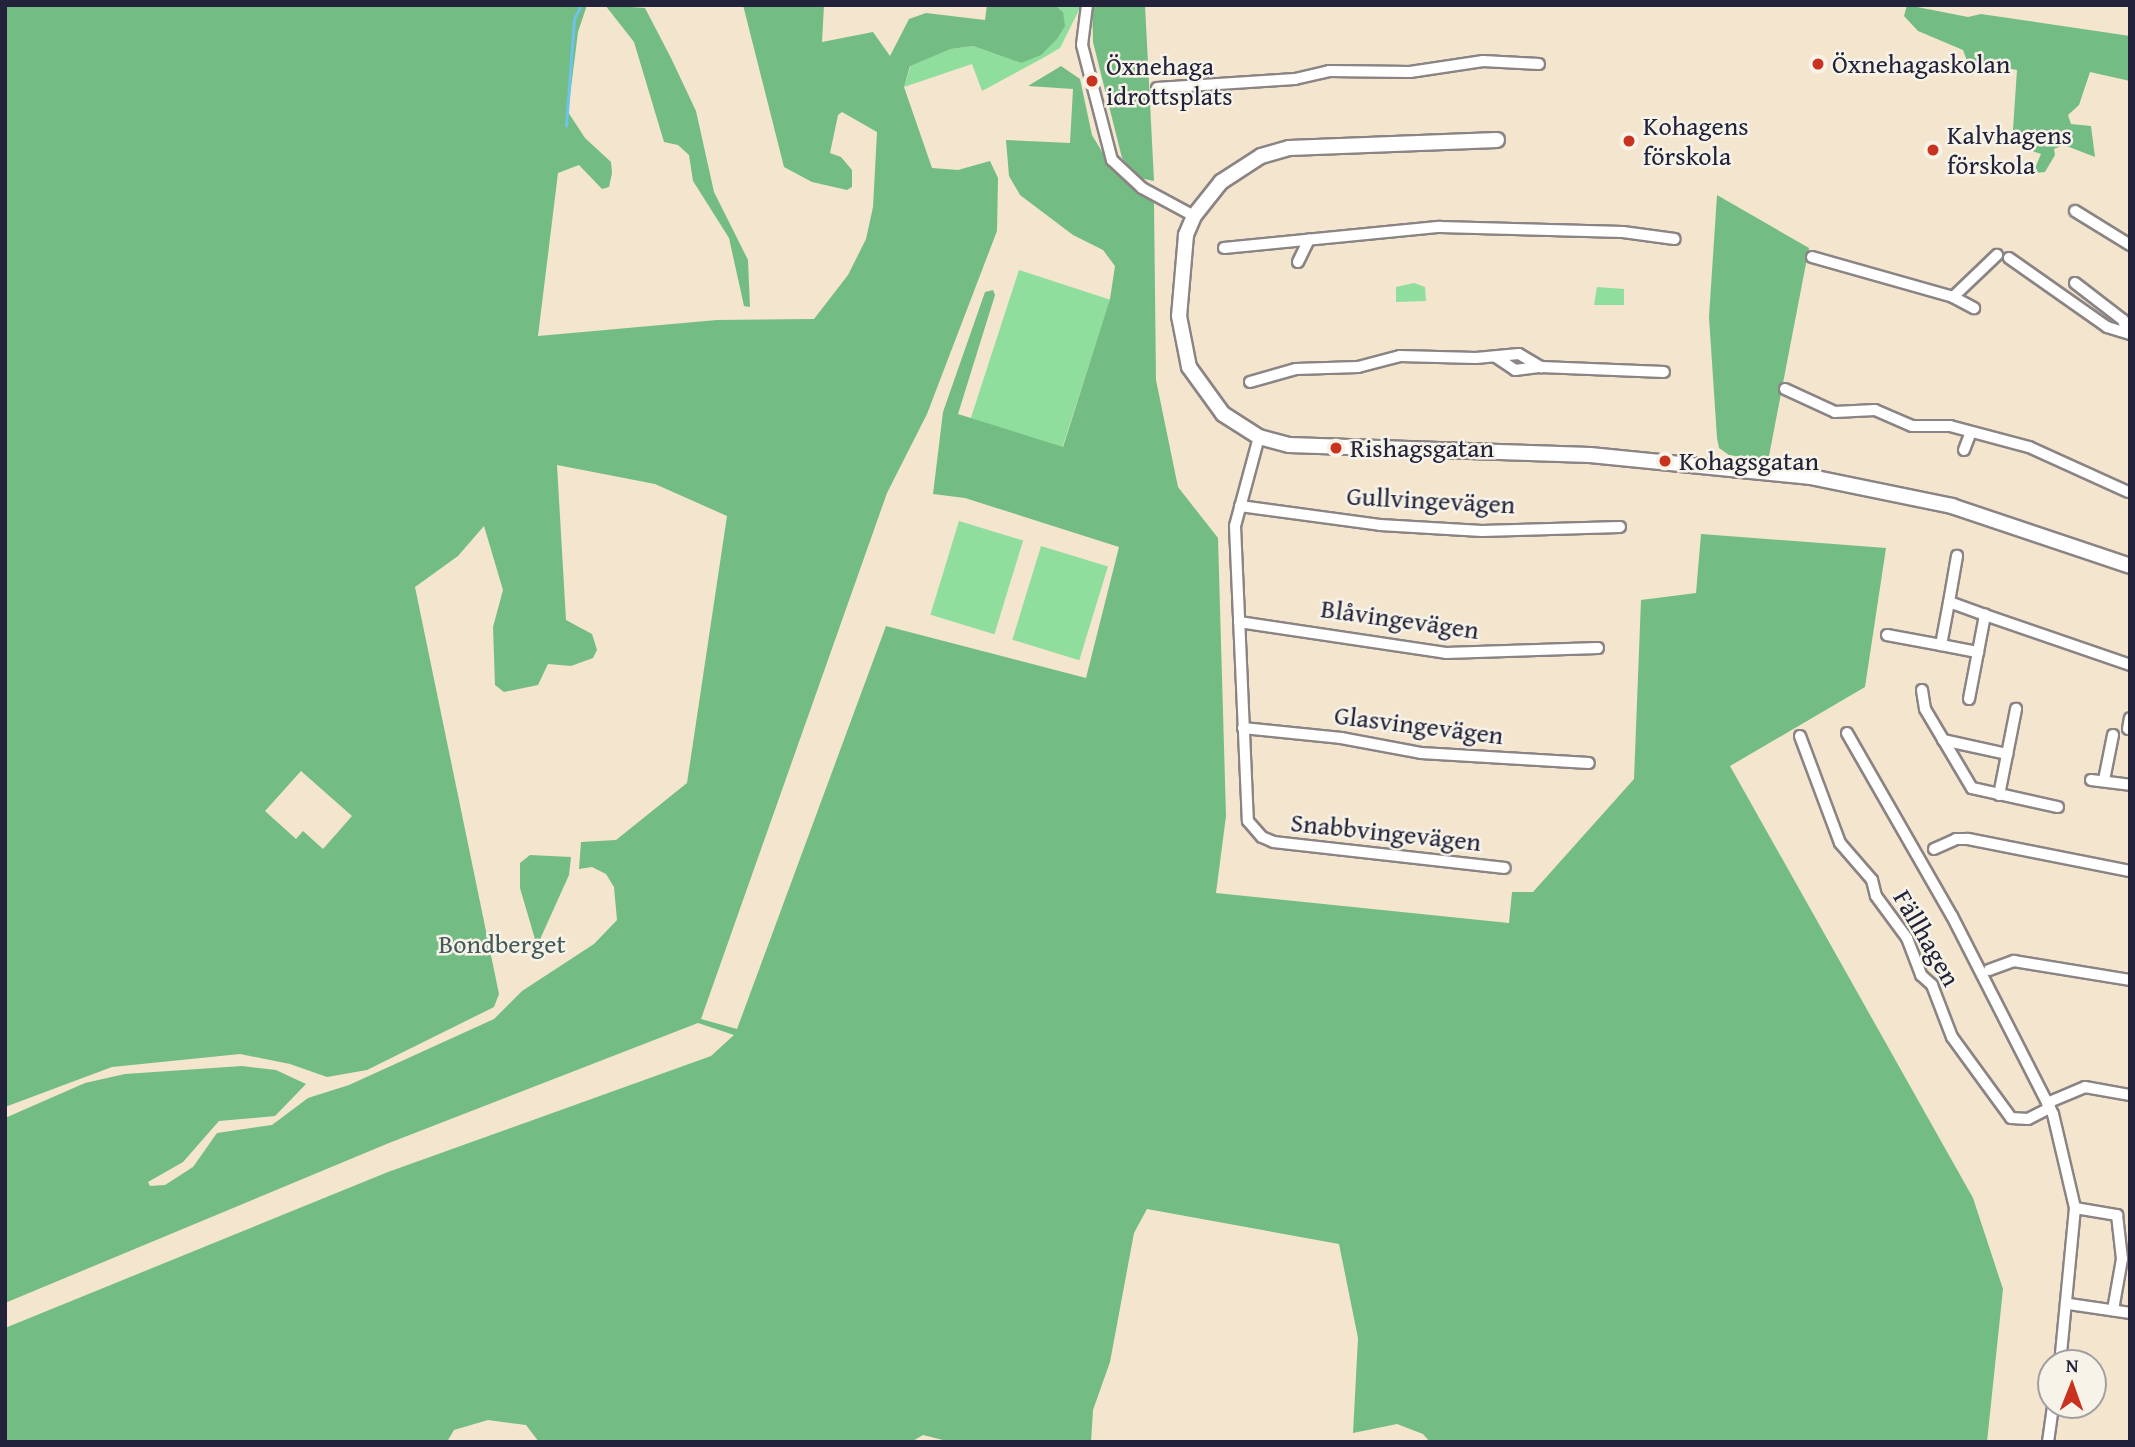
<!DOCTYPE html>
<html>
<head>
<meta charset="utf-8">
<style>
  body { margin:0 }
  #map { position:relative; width:2135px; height:1447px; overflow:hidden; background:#f4e5ce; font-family:"Gentium Book Plus",serif }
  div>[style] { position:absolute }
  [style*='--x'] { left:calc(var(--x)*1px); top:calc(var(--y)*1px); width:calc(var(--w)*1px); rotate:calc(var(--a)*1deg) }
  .green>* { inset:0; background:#8fde9d; transform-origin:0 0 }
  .forest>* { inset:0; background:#73bd84 }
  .stream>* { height:2.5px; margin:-1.25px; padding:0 1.25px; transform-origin:1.25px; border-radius:1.25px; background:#6ec2eb }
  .roads { filter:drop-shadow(2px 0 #8b8484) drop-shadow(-2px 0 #8b8484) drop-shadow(0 2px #8b8484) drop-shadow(0 -2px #8b8484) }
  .minor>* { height:10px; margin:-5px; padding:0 5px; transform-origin:5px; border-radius:5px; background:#fff }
  .tertiary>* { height:14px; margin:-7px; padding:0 7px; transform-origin:7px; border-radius:7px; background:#fff }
  .dots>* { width:19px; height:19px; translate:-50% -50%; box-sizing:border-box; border:4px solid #f7f3e8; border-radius:50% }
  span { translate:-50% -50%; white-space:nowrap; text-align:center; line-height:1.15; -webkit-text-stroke:5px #f7f3e8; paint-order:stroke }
  .poi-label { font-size:26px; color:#22223b }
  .left { translate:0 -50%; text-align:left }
  .street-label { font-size:26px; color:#22223b }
  .park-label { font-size:26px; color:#435a58 }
  .frame { position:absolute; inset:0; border:7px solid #22223b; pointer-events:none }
  .north { position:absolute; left:2037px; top:1349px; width:70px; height:70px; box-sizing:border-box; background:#f7f3e8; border:2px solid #a29fa3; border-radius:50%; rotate:1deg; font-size:19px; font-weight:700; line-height:28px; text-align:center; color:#22223b }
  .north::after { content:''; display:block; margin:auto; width:24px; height:32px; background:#c8321e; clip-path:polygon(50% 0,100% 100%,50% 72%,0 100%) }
</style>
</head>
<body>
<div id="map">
  <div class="green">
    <i style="clip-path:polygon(1055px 5px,1081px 6px,1060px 48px,1043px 58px,982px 91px,972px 64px,904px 87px,911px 65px,951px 49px,973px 46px,1021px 63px,1063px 12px)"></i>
    <i style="left:1019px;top:270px;width:96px;height:156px;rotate:18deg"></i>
    <i style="clip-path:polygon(1414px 283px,1425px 287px,1426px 301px,1396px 302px,1396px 287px)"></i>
    <i style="clip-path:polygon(1597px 287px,1624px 289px,1624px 305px,1594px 305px)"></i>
    <i style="left:959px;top:521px;width:67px;height:98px;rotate:17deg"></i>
    <i style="left:1041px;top:546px;width:70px;height:98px;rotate:17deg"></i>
  </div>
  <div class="forest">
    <i style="clip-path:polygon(evenodd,5px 5px,587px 5px,578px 32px,568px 112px,585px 138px,611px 162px,612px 173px,609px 187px,602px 189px,579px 165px,558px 173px,538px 336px,717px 320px,814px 319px,848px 275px,866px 239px,873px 207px,877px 132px,842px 112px,838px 115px,830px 153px,841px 157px,852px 170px,852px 187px,847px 190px,812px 182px,784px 167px,743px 5px,824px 5px,822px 42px,873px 32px,890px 56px,909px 19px,926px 13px,985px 20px,987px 5px,1055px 5px,1063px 12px,1065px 26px,1057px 39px,1041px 55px,1021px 63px,973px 46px,951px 49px,910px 66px,904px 87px,932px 168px,958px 170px,990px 161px,998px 178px,997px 231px,927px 414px,887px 493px,701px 1019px,737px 1029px,886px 626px,1086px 678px,1119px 547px,965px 498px,933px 494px,943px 412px,985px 292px,993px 290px,995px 295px,958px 414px,1063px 447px,1110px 299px,1115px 266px,1103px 250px,1073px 235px,1020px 195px,1009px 176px,1006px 140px,1070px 143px,1073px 89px,1028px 86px,1061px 66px,1080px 79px,1092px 135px,1110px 165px,1154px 203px,1156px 380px,1178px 487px,1218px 538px,1226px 816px,1216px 893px,1509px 923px,1512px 892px,1533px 892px,1634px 779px,1641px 600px,1696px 593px,1701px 534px,1886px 548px,1865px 687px,1730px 766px,1973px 1198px,2003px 1289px,1987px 1442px,1430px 1442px,1423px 1434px,1397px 1424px,1353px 1433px,1358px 1338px,1339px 1244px,1147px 1209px,1134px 1233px,1110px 1362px,1093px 1410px,1091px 1442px,951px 1442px,923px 1435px,911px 1442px,539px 1442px,526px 1425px,488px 1420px,454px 1430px,447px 1442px,5px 1442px,5px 1328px,388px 1172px,711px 1056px,734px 1035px,698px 1023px,389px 1143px,5px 1303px,5px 1118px,85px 1083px,125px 1074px,242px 1066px,276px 1070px,306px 1084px,275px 1116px,219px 1121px,183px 1162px,148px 1182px,150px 1186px,165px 1185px,193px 1167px,217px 1133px,272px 1125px,308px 1098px,349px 1085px,494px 1019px,522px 991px,594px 944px,617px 920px,614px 887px,606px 874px,592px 867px,579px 869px,581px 842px,616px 840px,687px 783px,727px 516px,655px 484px,557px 465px,566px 620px,592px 634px,597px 650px,593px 658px,571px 666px,548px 664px,538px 685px,504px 692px,495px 685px,493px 627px,503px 590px,484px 526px,458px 556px,415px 587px,499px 994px,494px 1007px,367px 1070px,327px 1077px,290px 1064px,240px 1054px,112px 1067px,5px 1107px,5px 5px,301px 771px,352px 816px,323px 849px,303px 831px,296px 839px,265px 811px,301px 771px)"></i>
    <i style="clip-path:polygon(605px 5px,645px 8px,671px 58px,696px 111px,714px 192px,748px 260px,750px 307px,744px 306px,729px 238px,693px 181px,689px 155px,678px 145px,664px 142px,634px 42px)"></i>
    <i style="clip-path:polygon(1092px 5px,1145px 5px,1154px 181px,1140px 178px,1122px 158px,1093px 42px)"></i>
    <i style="clip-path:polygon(1907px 5px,1968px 17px,1981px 14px,2130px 36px,2130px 81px,2090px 72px,2079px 105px,2068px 115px,2071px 124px,2091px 126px,2095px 157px,2064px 145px,2054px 149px,2055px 155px,2045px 172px,2033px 173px,2041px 154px,2012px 144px,2017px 70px,1967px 61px,1963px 50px,1918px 31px,1904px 16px)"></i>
    <i style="clip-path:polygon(1717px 195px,1809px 248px,1768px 461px,1729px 455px,1719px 448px,1717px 438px,1709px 317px)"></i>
    <i style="clip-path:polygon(530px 855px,571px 857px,569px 875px,537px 946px,520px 888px,520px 863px)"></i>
  </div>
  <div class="stream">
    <i style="--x:566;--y:126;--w:107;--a:-85.7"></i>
    <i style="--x:574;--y:19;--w:16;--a:-63"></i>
  </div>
  <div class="roads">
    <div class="minor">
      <i style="--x:1087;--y:5;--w:40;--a:97.1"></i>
      <i style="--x:1082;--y:45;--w:119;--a:75.4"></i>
      <i style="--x:1112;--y:160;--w:41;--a:43"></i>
      <i style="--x:1142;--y:188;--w:59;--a:28.3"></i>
      <i style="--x:1157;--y:88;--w:138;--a:-3.7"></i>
      <i style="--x:1295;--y:79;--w:35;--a:-13"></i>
      <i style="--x:1329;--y:71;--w:81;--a:0.7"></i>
      <i style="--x:1410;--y:72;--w:74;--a:-8.6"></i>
      <i style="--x:1483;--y:61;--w:56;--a:3.1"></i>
      <i style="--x:2075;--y:211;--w:65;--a:31.7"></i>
      <i style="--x:1224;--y:248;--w:217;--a:-5.6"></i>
      <i style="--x:1440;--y:227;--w:183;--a:1.6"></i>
      <i style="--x:1623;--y:232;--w:52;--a:7.7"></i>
      <i style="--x:1812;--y:257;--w:147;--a:15.8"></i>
      <i style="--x:1953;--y:297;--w:61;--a:-43.7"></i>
      <i style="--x:2009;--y:258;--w:120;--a:35.1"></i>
      <i style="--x:2107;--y:327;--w:24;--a:17"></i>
      <i style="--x:1298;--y:262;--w:25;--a:-64"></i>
      <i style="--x:2075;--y:283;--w:61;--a:37.6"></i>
      <i style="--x:2123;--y:320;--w:10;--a:73"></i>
      <i style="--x:1953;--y:297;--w:24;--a:28"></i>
      <i style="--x:1496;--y:357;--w:23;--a:34"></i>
      <i style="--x:1515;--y:370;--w:26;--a:-7"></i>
      <i style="--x:1250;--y:382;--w:48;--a:-15.8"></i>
      <i style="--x:1296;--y:369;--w:62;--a:-1.8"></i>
      <i style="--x:1358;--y:367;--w:43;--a:-14.7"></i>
      <i style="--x:1400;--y:356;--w:76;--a:1.5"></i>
      <i style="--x:1476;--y:358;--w:43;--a:-5.3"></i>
      <i style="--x:1519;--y:354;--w:26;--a:31"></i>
      <i style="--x:1541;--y:367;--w:123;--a:2.3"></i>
      <i style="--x:1785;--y:389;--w:55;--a:24.7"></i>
      <i style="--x:1835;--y:412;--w:40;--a:-2.9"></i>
      <i style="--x:1875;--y:410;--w:40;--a:23.4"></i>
      <i style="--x:1912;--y:426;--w:38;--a:0"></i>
      <i style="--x:1950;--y:426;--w:82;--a:14.9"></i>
      <i style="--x:2029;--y:447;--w:109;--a:24.4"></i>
      <i style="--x:1259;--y:437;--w:92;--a:105.1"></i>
      <i style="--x:1235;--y:526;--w:295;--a:87.5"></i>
      <i style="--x:1248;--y:821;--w:21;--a:49"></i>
      <i style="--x:1262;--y:837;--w:13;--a:23"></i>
      <i style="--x:1274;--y:842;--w:232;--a:6.4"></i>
      <i style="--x:1964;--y:450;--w:19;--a:-69"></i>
      <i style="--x:1240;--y:506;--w:141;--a:7.7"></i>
      <i style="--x:1380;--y:525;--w:102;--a:3.4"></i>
      <i style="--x:1482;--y:531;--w:138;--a:-1.7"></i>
      <i style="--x:1949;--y:602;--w:47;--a:-80.1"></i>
      <i style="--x:1985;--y:615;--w:153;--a:19"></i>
      <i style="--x:1239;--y:622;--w:209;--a:8.5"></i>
      <i style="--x:1446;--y:653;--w:152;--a:-1.9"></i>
      <i style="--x:1887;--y:635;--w:55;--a:10.5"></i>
      <i style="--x:1922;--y:690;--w:19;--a:81"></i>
      <i style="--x:1925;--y:709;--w:92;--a:59.3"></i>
      <i style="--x:1972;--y:788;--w:88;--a:12.5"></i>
      <i style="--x:1969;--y:699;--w:86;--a:-79.2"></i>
      <i style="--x:1985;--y:615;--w:38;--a:-160"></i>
      <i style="--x:1949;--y:602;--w:44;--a:100.5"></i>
      <i style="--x:1941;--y:645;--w:38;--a:11"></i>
      <i style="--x:1243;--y:728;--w:99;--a:5.8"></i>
      <i style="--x:1341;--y:738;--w:81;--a:10.6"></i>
      <i style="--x:1421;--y:753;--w:168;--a:3.4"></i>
      <i style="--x:2128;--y:729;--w:11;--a:-80"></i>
      <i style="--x:1847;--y:733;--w:211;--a:60.2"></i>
      <i style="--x:1952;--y:916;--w:222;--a:63"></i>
      <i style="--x:2053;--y:1114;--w:97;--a:76.8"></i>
      <i style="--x:2075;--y:1208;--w:156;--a:95.5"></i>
      <i style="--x:1800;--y:736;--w:114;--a:69.5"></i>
      <i style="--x:1840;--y:843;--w:49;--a:49.1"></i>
      <i style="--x:1872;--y:880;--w:16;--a:76"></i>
      <i style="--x:1876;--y:896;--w:52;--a:53.6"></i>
      <i style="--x:1907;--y:938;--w:40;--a:69"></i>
      <i style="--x:1921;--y:975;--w:15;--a:42"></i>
      <i style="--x:1932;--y:985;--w:56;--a:69"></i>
      <i style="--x:1952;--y:1037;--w:100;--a:53.9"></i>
      <i style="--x:2011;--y:1118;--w:17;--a:3"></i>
      <i style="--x:2028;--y:1119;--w:25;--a:-27"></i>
      <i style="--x:1943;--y:740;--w:66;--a:12.3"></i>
      <i style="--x:2091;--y:780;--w:39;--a:7"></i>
      <i style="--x:2104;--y:780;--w:46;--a:-78.7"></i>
      <i style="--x:1999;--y:795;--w:88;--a:-78.8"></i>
      <i style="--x:1934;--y:849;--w:24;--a:-24"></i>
      <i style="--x:1956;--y:839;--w:12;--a:0"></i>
      <i style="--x:1968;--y:839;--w:165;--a:11.2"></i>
      <i style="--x:1989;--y:970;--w:27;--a:-20"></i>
      <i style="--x:2014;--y:961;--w:118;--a:9.3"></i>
      <i style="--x:2047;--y:1103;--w:41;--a:-22.8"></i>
      <i style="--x:2085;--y:1087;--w:46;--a:10.1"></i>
      <i style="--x:2075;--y:1208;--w:43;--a:9.5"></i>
      <i style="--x:2117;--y:1215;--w:44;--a:83.5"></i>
      <i style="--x:2122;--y:1259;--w:52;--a:100"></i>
      <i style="--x:2069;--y:1304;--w:62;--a:8.4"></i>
      <i style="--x:2048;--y:1442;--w:37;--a:-82"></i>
    </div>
    <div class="tertiary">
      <i style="--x:1497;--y:140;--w:208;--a:177.8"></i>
      <i style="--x:1289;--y:148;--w:29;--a:164"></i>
      <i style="--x:1261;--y:156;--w:48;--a:147"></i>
      <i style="--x:1221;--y:182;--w:43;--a:128.5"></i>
      <i style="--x:1194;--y:216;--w:21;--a:113"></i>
      <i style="--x:1186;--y:235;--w:81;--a:94.9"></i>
      <i style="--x:1179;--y:316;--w:52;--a:78.9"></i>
      <i style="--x:1189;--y:367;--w:58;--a:54.1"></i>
      <i style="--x:1223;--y:414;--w:43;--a:32.6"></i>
      <i style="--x:1259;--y:437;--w:31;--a:15"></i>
      <i style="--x:1289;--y:445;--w:301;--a:1.9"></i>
      <i style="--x:1590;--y:455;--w:222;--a:5.7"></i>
      <i style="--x:1811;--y:477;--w:144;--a:11.6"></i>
      <i style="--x:1952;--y:506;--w:188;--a:18.6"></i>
    </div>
  </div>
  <div class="dots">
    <i style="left:1818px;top:64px;background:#c8321e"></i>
    <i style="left:1092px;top:81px;background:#c8321e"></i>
    <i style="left:1629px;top:141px;background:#c8321e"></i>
    <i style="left:1933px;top:150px;background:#c8321e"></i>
    <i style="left:1336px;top:448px;background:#c8321e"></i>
    <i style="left:1665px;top:461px;background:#c8321e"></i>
  </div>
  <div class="poi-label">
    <span class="left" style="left:1832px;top:64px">Öxnehagaskolan</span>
    <span class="left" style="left:1106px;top:81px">Öxnehaga<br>idrottsplats</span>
    <span class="left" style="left:1643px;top:141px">Kohagens<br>förskola</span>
    <span class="left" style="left:1947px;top:150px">Kalvhagens<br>förskola</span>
    <span class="left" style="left:1350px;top:448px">Rishagsgatan</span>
    <span class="left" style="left:1679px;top:461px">Kohagsgatan</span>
  </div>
  <div class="street-label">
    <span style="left:1431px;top:500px;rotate:3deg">Gullvingevägen</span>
    <span style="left:1400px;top:619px;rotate:8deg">Blåvingevägen</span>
    <span style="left:1419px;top:725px;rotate:7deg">Glasvingevägen</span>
    <span style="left:1386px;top:832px;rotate:6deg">Snabbvingevägen</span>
    <span style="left:1927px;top:938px;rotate:60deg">Fällhagen</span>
  </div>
  <div class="park-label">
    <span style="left:502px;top:944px">Bondberget</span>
  </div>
  <div class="frame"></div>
  <div class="north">N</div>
</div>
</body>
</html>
